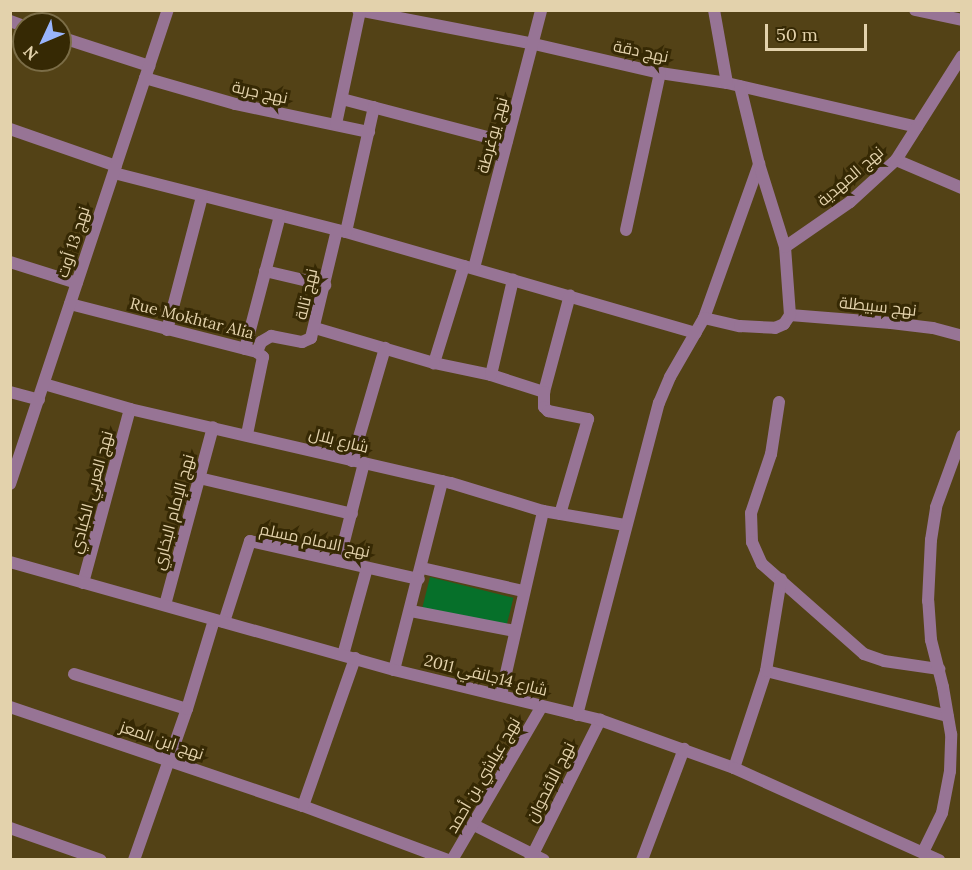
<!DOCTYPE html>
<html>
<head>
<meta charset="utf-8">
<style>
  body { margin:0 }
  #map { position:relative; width:972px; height:870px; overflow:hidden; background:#534216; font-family:Lora,Cairo,serif }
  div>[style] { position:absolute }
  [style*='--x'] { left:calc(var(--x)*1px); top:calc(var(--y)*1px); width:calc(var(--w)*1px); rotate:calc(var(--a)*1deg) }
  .green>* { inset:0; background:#06702a; transform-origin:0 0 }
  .minor>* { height:12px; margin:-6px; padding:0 6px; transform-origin:6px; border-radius:6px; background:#977495 }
  .tertiary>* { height:12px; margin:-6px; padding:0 6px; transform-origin:6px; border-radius:6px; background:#977495 }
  span { translate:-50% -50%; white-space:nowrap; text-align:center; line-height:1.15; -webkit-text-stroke:6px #362904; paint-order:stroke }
  .street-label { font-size:16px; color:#e3d2ac }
  .frame { position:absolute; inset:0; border:12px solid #e3d2ac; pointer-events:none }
  .north { position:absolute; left:12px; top:12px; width:60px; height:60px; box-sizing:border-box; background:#362904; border:2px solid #7b6d47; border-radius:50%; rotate:226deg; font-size:16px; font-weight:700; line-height:24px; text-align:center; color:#e3d2ac }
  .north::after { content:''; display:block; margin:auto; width:21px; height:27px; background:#99b5fd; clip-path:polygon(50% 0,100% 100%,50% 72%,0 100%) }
  .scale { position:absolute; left:765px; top:24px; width:102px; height:27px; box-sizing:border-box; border:3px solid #e3d2ac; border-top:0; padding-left:8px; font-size:18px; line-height:21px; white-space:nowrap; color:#e3d2ac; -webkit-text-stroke:4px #362904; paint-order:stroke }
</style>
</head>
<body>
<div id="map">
  <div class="green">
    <i style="left:430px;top:577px;width:86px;height:34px;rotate:14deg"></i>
  </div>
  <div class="minor">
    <i style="--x:358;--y:10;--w:179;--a:10.9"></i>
    <i style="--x:534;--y:44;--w:129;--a:13"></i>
    <i style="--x:660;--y:73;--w:68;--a:8.5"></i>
    <i style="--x:727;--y:83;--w:195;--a:13"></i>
    <i style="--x:714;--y:10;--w:74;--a:79.9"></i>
    <i style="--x:915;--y:10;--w:48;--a:12"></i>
    <i style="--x:10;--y:21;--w:15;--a:20"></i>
    <i style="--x:60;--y:37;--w:94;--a:18"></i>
    <i style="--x:145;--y:78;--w:94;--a:16.1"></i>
    <i style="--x:235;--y:104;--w:137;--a:11.8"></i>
    <i style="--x:342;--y:99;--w:170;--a:14.7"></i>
    <i style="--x:336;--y:124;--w:116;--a:-78"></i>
    <i style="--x:10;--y:129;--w:112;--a:19.2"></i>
    <i style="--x:896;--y:160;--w:72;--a:23"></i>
    <i style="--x:114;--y:173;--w:239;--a:14.3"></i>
    <i style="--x:346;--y:232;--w:364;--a:16.1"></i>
    <i style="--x:626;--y:230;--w:161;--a:-77.8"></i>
    <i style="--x:346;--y:232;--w:128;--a:-77.4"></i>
    <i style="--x:785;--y:247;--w:79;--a:-34.7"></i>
    <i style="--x:850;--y:202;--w:62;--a:-42.4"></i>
    <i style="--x:896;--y:160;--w:123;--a:-57.6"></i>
    <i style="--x:10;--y:262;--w:70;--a:17.4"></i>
    <i style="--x:464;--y:266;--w:102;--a:107.2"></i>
    <i style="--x:434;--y:363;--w:58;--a:11.9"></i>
    <i style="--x:491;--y:375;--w:56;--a:17.8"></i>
    <i style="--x:544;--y:392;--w:100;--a:-75"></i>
    <i style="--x:474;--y:268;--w:267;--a:-75.4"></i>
    <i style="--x:265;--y:271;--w:62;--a:13.1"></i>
    <i style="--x:70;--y:304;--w:193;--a:14.4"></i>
    <i style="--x:257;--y:352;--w:8;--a:40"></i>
    <i style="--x:263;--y:357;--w:79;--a:101.7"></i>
    <i style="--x:790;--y:315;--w:101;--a:4.5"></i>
    <i style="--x:891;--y:323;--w:42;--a:6.8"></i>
    <i style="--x:933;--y:328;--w:30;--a:15"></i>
    <i style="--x:704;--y:318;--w:164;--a:-70.3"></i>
    <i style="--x:315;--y:328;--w:124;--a:16.4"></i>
    <i style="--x:167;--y:330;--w:138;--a:-75.3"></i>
    <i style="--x:245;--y:349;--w:138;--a:-75.3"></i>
    <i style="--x:257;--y:352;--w:11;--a:-68"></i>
    <i style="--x:261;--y:342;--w:12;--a:-31"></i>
    <i style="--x:271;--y:336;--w:32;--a:11"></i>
    <i style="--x:302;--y:342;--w:10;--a:-24"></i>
    <i style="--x:311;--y:338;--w:111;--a:-76.5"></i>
    <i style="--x:491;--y:375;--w:98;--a:-77"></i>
    <i style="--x:44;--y:384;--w:90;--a:16.2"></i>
    <i style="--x:130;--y:409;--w:329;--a:13"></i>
    <i style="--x:451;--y:483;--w:96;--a:16.9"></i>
    <i style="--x:543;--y:511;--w:83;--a:9.7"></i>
    <i style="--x:10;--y:392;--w:30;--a:15"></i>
    <i style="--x:544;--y:392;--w:15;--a:90"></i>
    <i style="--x:544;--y:407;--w:6;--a:45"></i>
    <i style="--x:548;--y:411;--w:41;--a:11.3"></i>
    <i style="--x:588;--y:419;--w:99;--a:106.4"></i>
    <i style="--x:779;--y:402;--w:53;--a:98.7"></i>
    <i style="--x:771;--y:454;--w:62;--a:108.7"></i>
    <i style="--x:751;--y:513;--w:29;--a:88"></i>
    <i style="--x:752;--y:542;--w:24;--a:66"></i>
    <i style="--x:762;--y:564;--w:136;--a:41.4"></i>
    <i style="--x:864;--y:654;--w:21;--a:19"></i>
    <i style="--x:884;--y:661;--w:56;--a:8.3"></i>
    <i style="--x:352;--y:461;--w:118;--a:-73.7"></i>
    <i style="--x:199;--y:478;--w:157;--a:13.2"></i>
    <i style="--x:339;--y:561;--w:101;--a:-75.7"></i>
    <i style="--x:422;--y:568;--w:104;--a:12.8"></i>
    <i style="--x:83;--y:583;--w:180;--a:-74.9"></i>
    <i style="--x:165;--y:605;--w:184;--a:-74.9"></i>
    <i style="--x:411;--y:611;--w:106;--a:10.9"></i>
    <i style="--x:224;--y:622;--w:85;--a:-72.2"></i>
    <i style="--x:250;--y:541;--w:173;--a:12.7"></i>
    <i style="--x:343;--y:655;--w:90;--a:-74.6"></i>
    <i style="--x:394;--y:670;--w:195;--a:-75.7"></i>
    <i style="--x:766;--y:671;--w:187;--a:13.9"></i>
    <i style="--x:74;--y:674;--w:118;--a:17.2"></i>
    <i style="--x:501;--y:695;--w:189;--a:-77.1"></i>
    <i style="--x:10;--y:707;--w:309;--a:18.7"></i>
    <i style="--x:303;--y:806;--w:155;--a:20.4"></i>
    <i style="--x:577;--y:715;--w:323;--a:-75.3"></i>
    <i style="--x:659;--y:403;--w:28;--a:-67"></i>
    <i style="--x:670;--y:377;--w:68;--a:-60"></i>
    <i style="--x:704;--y:318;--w:37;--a:13"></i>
    <i style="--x:740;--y:326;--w:35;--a:3"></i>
    <i style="--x:775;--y:328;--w:10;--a:-24"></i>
    <i style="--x:784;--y:324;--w:11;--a:-56"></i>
    <i style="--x:790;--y:315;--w:68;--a:-94.2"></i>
    <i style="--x:785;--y:247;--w:87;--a:-107.4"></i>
    <i style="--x:759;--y:164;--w:80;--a:-103.7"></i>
    <i style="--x:734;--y:768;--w:102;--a:-71.7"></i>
    <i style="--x:766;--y:671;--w:93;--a:-80.7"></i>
    <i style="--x:303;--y:806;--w:157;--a:-70.6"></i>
    <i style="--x:474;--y:825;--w:78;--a:26.6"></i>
    <i style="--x:10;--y:828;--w:96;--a:19.4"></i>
    <i style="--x:134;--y:860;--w:160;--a:-70.7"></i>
    <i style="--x:187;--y:709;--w:93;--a:-73.1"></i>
    <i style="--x:452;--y:860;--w:178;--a:-59.7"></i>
    <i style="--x:530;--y:860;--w:157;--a:-63.4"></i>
    <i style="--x:642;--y:860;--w:119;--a:-69.3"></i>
  </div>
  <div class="tertiary">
    <i style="--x:10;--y:484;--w:500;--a:-71.6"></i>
    <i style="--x:10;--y:562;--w:399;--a:15.7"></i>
    <i style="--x:394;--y:670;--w:212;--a:13.6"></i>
    <i style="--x:600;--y:720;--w:142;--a:19.7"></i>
    <i style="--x:734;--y:768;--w:225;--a:24.2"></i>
    <i style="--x:923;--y:852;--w:43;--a:-64"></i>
    <i style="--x:942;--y:813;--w:43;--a:-79.2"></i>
    <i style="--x:950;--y:771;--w:37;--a:-88"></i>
    <i style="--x:951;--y:734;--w:48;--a:-99.7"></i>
    <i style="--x:943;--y:687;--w:49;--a:-104.3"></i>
    <i style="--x:931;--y:640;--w:39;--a:-94"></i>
    <i style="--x:928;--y:601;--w:61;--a:-87.2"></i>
    <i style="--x:931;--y:540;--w:33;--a:-81"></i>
    <i style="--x:936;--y:507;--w:76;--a:-69.9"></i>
  </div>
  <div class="street-label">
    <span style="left:641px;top:51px;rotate:12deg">نهج دقة</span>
    <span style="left:260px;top:92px;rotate:12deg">نهج جربة</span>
    <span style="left:492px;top:135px;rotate:-75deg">نهج يوغرطة</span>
    <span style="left:850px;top:176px;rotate:-41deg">نهج المهدية</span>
    <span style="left:73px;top:242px;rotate:-72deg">نهج 13 أوت</span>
    <span style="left:306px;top:294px;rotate:-77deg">نهج تالة</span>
    <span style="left:878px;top:306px;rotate:6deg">نهج سبيطلة</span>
    <span style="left:192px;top:318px;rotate:14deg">Rue Mokhtar Alia</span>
    <span style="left:339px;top:440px;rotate:14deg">شارع بلال</span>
    <span style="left:91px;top:492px;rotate:-75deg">نهج العربي الكبادي</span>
    <span style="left:173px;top:512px;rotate:-75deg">نهج الإمام البخاري</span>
    <span style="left:315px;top:540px;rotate:12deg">نهج الامام مسلم</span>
    <span style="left:486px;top:675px;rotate:14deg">شارع 14جانفي 2011</span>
    <span style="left:162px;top:740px;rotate:19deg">نهج ابن المعز</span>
    <span style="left:483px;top:775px;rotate:-60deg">نهج عياشي بن أحمد</span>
    <span style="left:550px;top:782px;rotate:-63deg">نهج الأقحوان</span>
  </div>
  <div class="frame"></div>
  <div class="north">N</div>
  <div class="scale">50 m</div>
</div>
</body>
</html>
